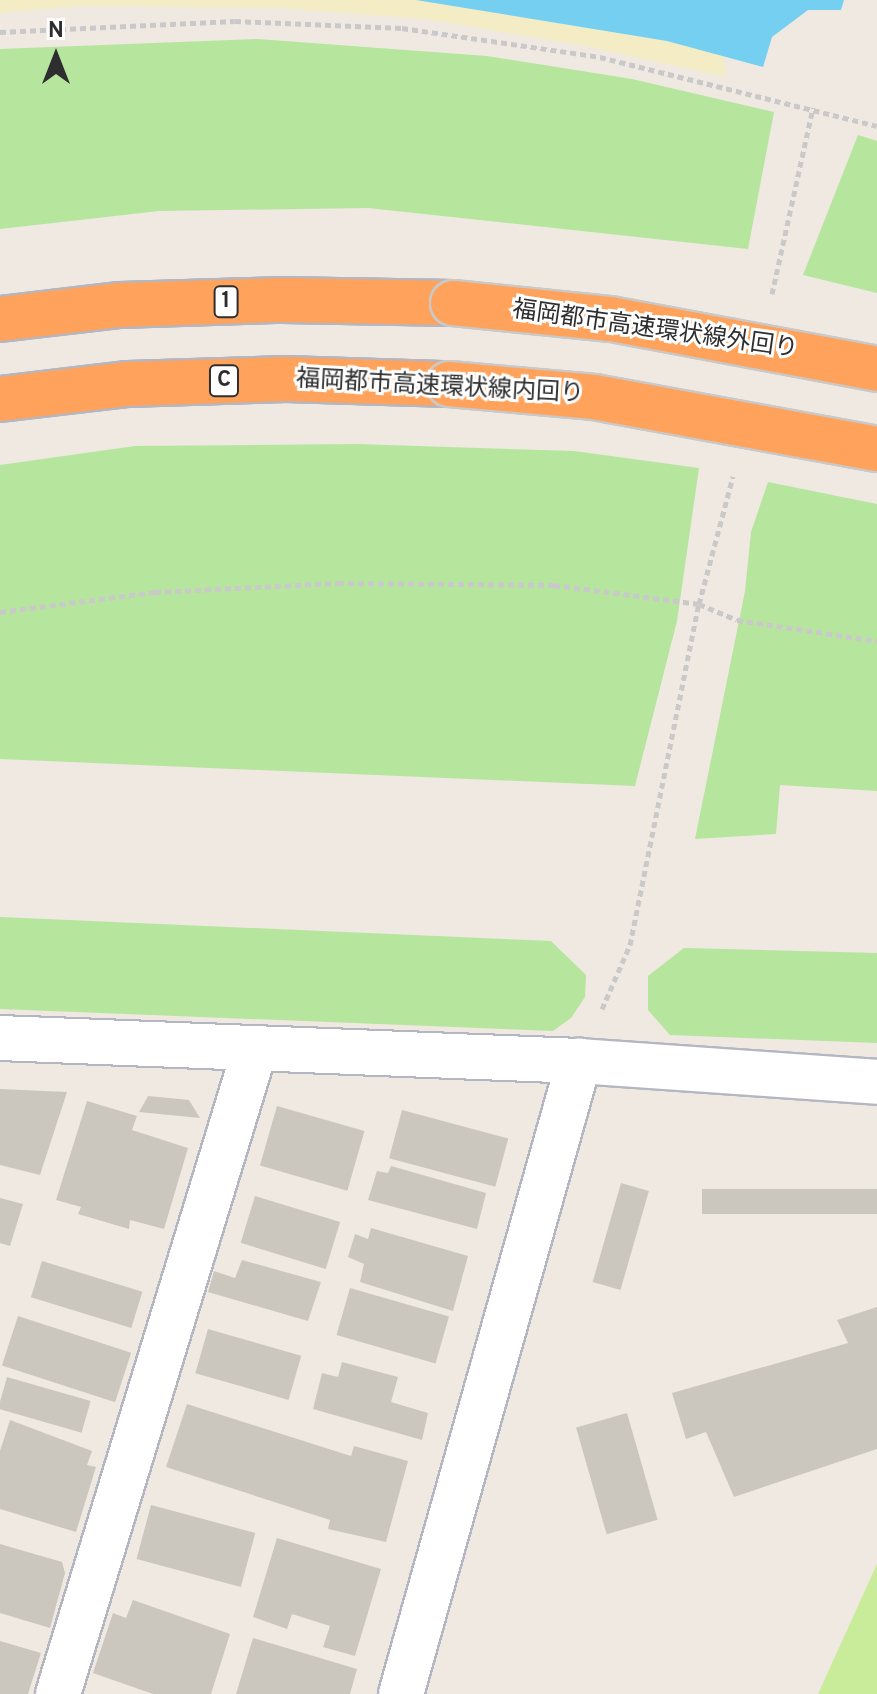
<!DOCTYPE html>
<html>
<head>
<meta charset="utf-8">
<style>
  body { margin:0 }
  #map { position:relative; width:877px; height:1694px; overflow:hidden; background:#efe9e1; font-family:Overpass,"Noto Sans JP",sans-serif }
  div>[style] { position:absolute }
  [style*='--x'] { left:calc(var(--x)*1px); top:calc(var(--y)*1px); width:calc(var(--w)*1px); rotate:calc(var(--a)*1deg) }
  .green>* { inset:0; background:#b6e59e }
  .sand>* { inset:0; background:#f3ecc5 }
  .pitch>* { inset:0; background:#c9ec9a }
  .water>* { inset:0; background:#75cff0 }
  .building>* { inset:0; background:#cbc7bf; transform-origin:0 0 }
  .path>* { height:5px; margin-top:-2.5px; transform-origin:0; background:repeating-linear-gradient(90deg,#c9c9c9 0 6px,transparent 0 10px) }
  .roads { filter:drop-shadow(2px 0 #b4b7c1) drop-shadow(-2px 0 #b4b7c1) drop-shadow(0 2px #b4b7c1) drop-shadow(0 -2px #b4b7c1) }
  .minor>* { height:44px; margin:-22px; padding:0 22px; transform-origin:22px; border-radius:22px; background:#fff }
  .tertiary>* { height:44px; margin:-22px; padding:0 22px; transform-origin:22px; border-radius:22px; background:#fff }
  .motorway>* { height:44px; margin:-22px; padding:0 22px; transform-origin:22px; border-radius:22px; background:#ffa35c }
  .bridges { filter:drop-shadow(2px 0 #c9c9c9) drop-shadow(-2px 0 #c9c9c9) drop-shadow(0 2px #c9c9c9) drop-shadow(0 -2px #c9c9c9) }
  .motorway-bridge>* { height:44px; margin:-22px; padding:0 22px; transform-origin:22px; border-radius:22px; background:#ffa35c }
  span { translate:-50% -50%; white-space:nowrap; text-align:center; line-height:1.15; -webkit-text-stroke:6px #fff; paint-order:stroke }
  .shield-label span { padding:2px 6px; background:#fff; border:2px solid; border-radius:6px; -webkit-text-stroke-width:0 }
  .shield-label { font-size:22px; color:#2e2e2e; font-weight:700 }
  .street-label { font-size:24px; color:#2e2e2e }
  .north { position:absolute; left:16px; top:16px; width:80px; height:80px; -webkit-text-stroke:6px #fff; paint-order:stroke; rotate:0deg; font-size:22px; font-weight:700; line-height:32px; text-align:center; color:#2e2e2e }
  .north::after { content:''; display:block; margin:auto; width:28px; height:36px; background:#2e2e2e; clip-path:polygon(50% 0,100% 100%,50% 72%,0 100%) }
</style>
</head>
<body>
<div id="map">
  <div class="green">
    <i style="clip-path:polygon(257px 39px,487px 56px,632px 79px,774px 112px,748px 249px,368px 208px,159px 211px,0 229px,0 49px)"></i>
    <i style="clip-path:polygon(858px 135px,877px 141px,877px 293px,803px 275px)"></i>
    <i style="clip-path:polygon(356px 444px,574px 451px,699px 468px,677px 621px,635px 786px,0 759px,0 465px,135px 446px)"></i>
    <i style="clip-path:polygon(768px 482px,877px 504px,877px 791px,780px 785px,776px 834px,695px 839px,745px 591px,751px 532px)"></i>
    <i style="clip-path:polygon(0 917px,551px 941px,586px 975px,585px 997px,571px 1018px,553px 1031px,0 1009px)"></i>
    <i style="clip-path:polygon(684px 948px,877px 953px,877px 1043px,670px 1035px,648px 1010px,648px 976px)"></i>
  </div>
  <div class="sand">
    <i style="clip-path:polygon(0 0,759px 0,719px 12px,726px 77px,580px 45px,425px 19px,278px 8px,83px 6px,0 13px)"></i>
  </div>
  <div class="pitch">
    <i style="clip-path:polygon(877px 1564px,877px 1694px,818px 1694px)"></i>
  </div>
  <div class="water">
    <i style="clip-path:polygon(416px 0,844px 0,841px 10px,808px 10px,772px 37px,763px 67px,667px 41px)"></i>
  </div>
  <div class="building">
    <i style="clip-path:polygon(0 1089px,67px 1092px,40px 1175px,0 1165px)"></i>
    <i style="clip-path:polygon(148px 1096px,189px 1100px,200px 1118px,139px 1112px)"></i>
    <i style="clip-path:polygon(87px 1101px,137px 1116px,132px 1130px,188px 1148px,164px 1229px,130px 1220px,129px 1229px,78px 1214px,81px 1207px,56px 1200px)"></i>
    <i style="left:277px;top:1106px;width:91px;height:62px;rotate:16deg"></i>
    <i style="left:402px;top:1110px;width:110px;height:50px;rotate:15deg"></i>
    <i style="clip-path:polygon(391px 1166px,486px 1193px,477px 1229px,368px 1200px,377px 1171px,388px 1173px)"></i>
    <i style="left:621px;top:1183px;width:29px;height:103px;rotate:16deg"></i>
    <i style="left:877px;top:1189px;width:25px;height:175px;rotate:90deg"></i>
    <i style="left:255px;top:1196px;width:89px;height:49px;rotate:17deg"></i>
    <i style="clip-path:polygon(0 1198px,23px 1204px,10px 1246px,0 1243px)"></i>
    <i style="clip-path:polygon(371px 1228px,468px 1256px,453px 1311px,360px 1282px,364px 1264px,348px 1257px,355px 1234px,368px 1239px)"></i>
    <i style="clip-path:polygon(242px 1260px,321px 1282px,308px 1321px,208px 1292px,214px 1271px,235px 1278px)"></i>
    <i style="left:42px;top:1261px;width:105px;height:38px;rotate:17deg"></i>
    <i style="left:350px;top:1288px;width:103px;height:49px;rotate:16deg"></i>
    <i style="clip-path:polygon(877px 1307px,877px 1449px,734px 1497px,706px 1432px,686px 1439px,672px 1393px,848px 1343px,837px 1320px)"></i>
    <i style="left:18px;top:1316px;width:119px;height:52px;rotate:18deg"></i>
    <i style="left:208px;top:1329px;width:97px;height:46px;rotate:16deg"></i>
    <i style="clip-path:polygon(342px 1362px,398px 1377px,391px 1402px,428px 1413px,422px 1440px,313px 1409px,322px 1373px,338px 1377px)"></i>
    <i style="left:7px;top:1377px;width:87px;height:33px;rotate:16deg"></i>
    <i style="clip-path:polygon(187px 1404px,351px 1456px,354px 1446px,408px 1461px,386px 1542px,328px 1529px,330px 1520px,166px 1467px)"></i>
    <i style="left:627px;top:1413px;width:111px;height:53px;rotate:74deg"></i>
    <i style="clip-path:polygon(10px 1420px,92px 1451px,87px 1465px,96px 1467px,76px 1532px,0 1509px,0 1451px)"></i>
    <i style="left:151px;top:1505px;width:108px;height:56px;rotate:15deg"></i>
    <i style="clip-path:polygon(277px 1538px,381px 1569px,355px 1656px,323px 1647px,330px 1626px,292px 1614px,287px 1629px,253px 1617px)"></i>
    <i style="clip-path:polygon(0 1544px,62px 1562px,65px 1573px,50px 1628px,0 1613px)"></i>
    <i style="clip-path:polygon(133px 1600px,230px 1634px,211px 1694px,153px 1694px,93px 1673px,113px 1613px,126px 1618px)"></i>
    <i style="clip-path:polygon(253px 1638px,357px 1669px,350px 1694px,236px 1694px)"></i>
    <i style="clip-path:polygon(0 1641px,41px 1653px,28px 1694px,0 1694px)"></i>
  </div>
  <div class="path">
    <i style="--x:0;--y:32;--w:235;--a:-2.7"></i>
    <i style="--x:235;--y:21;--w:167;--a:2.4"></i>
    <i style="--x:402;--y:28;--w:200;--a:8.3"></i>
    <i style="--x:600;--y:57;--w:285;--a:14"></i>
    <i style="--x:772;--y:294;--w:191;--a:-77.6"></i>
    <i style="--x:0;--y:612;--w:156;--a:-7.4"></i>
    <i style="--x:155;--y:592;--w:183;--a:-2.8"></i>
    <i style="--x:338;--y:583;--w:216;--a:0.5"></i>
    <i style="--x:554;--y:585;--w:146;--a:7.5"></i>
    <i style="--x:699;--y:604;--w:41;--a:22.8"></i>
    <i style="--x:737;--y:620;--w:142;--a:8.5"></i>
    <i style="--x:602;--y:1009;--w:70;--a:-66.4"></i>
    <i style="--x:630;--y:945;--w:348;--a:-78.6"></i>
    <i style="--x:699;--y:604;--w:132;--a:-75.1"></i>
  </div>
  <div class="roads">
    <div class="minor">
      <i style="--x:58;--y:1694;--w:674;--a:-73.02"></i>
    </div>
    <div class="tertiary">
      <i style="--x:0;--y:1038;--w:579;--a:2.27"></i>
      <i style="--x:579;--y:1061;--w:299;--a:4"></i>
      <i style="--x:401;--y:1694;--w:658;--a:-74.29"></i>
    </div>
    <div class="motorway">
      <i style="--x:0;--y:319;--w:121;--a:-6.7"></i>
      <i style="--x:120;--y:305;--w:163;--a:-1.8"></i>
      <i style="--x:283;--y:300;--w:170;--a:1"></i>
      <i style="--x:0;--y:399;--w:129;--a:-6.7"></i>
      <i style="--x:128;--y:384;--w:158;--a:-1.8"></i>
      <i style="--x:286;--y:379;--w:163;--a:1.8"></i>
    </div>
  </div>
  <div class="bridges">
    <div class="motorway-bridge">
      <i style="--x:453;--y:303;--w:159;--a:5.8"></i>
      <i style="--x:611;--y:319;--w:271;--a:10.6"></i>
      <i style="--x:449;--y:384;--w:146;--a:5.1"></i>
      <i style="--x:594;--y:397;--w:288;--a:10.4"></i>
    </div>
  </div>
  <div class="shield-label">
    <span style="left:226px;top:302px">1</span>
    <span style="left:224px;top:381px">C</span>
  </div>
  <div class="street-label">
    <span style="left:655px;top:331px;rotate:8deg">福岡都市高速環状線外回り</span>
    <span style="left:440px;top:388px;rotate:3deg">福岡都市高速環状線内回り</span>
  </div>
  <div class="north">N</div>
</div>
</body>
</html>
